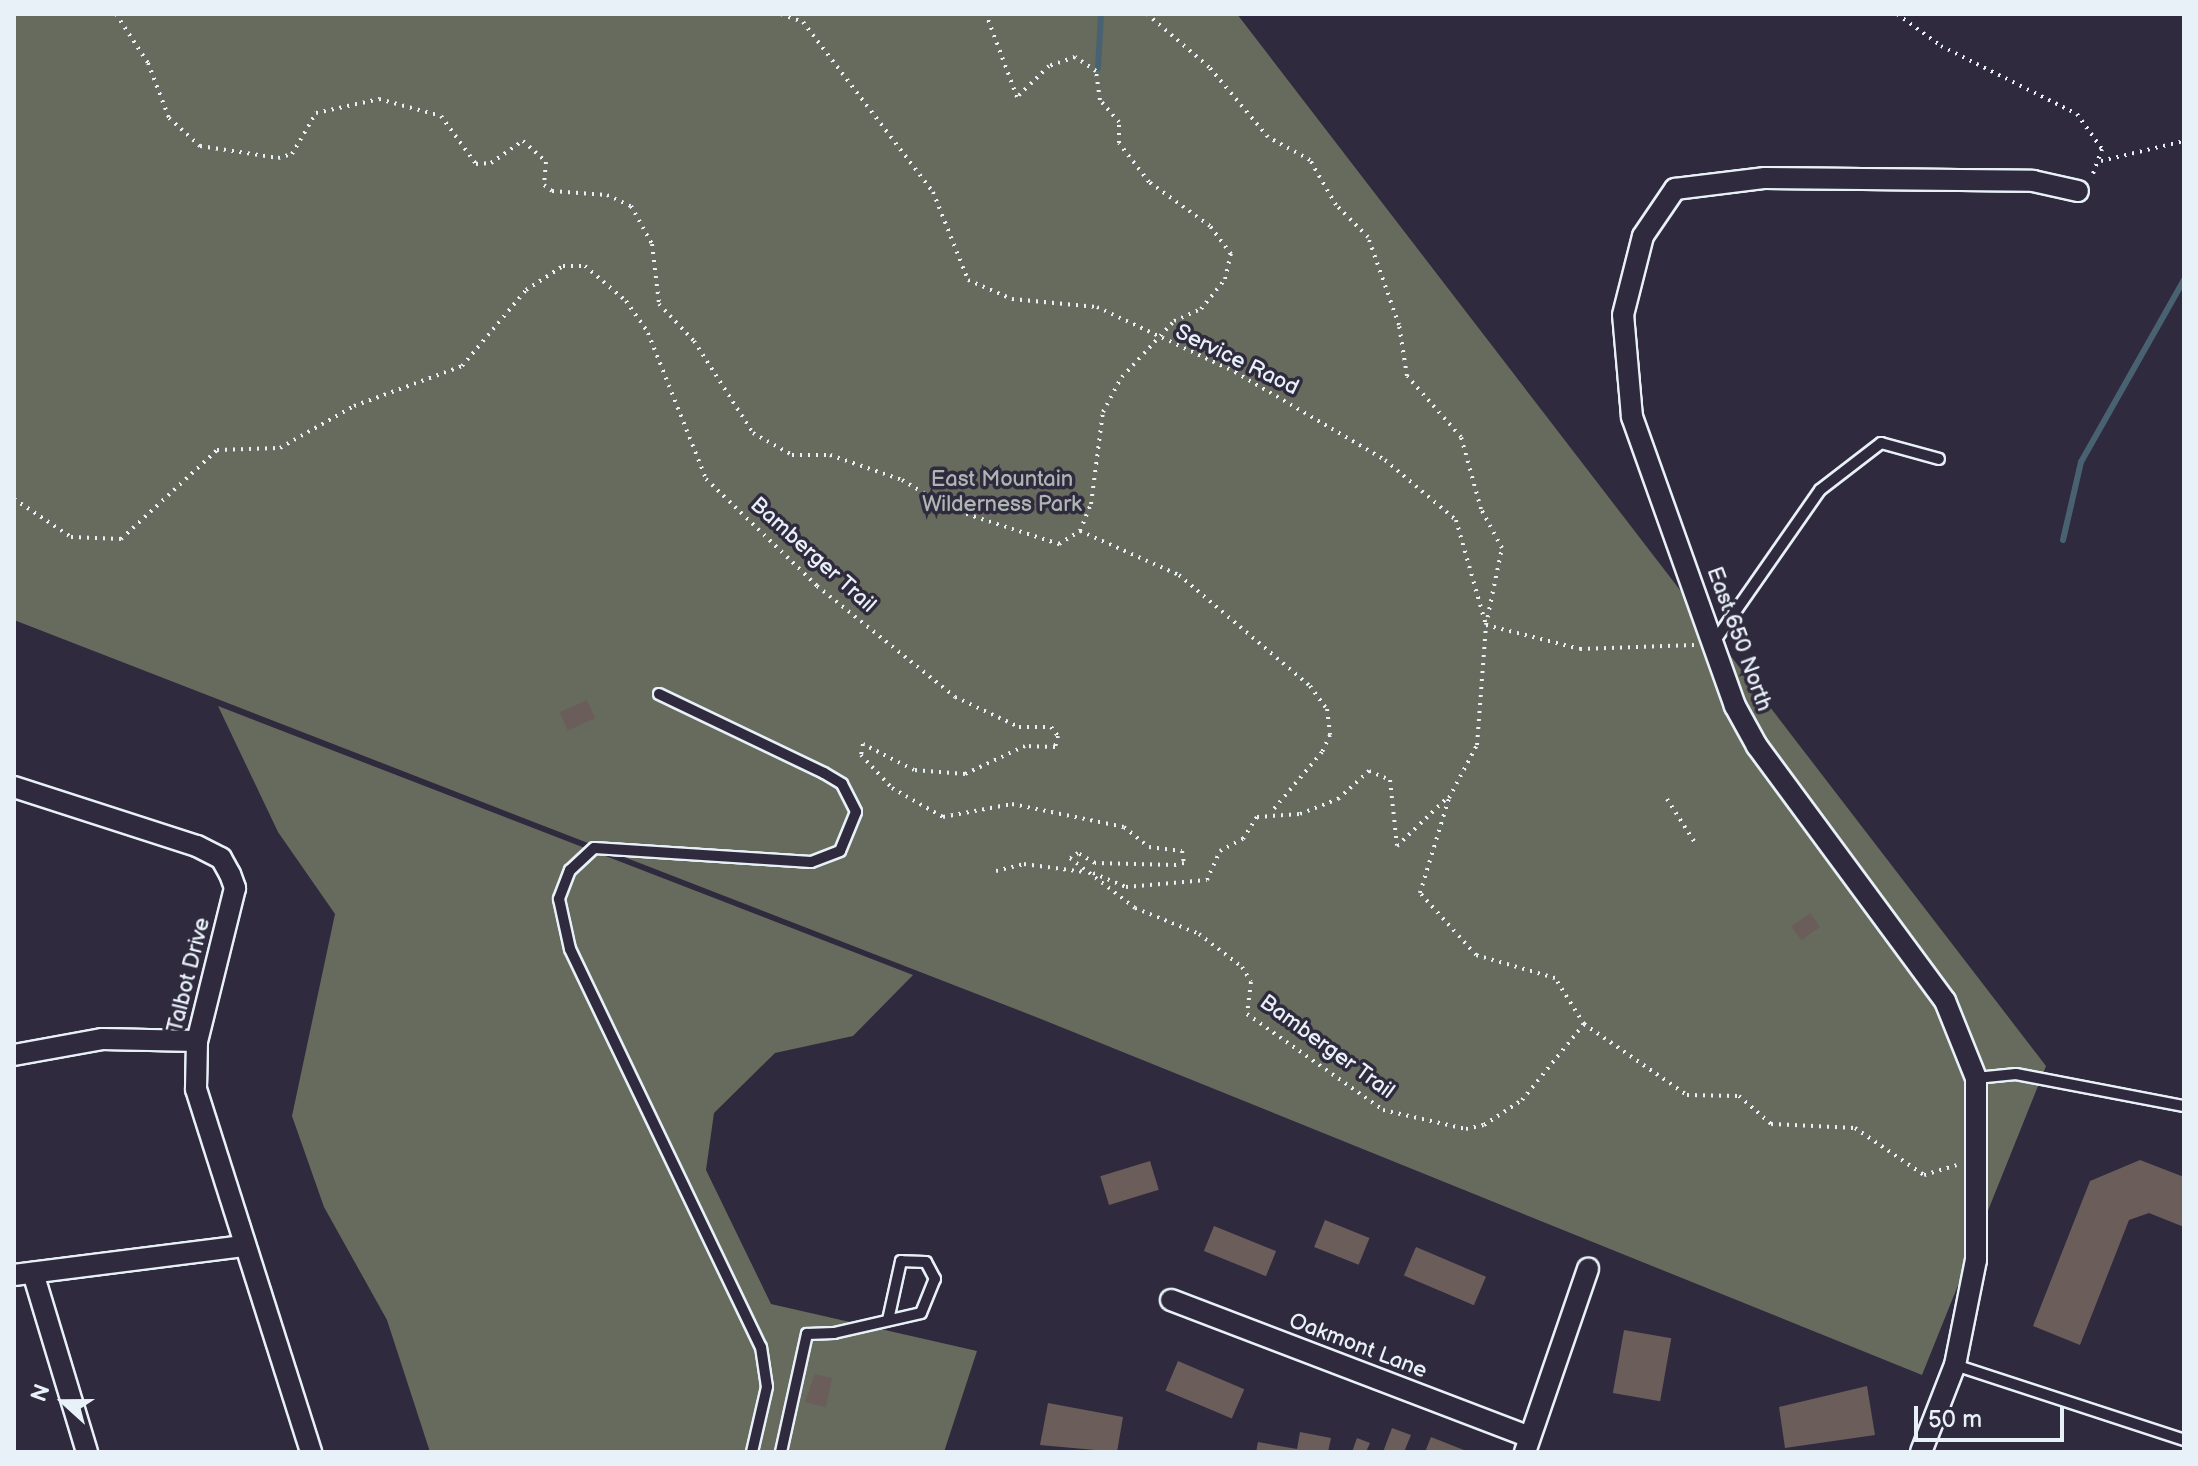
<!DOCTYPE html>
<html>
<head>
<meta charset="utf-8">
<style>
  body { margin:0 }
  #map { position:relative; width:2198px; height:1466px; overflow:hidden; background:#2f2a3d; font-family:"Balsamiq Sans",sans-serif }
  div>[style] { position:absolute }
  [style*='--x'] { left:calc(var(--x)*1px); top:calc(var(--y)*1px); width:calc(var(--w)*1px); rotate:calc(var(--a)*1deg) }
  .green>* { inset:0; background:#676b5d }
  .stream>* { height:6px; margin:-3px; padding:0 3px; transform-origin:3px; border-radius:3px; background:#496272 }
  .building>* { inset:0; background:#6b5d5a; transform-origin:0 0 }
  .path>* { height:4px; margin-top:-2px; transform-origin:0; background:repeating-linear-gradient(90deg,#e8f1f8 0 2px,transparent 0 8px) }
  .roads { filter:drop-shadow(2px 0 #e8f1f8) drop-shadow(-2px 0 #e8f1f8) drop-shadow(0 2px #e8f1f8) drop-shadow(0 -2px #e8f1f8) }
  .service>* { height:10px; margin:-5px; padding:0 5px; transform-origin:5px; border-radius:5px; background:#2f2a3d }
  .minor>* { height:20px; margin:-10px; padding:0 10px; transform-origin:10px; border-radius:10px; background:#2f2a3d }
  span { translate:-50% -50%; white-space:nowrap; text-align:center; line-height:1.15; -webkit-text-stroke:7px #2f2a3d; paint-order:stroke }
  .street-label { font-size:22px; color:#e8f1f8 }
  .park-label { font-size:22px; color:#aeb5b2 }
  .frame { position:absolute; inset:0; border:16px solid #e8f1f8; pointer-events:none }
  .north { position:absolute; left:24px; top:1362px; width:80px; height:80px; -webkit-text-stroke:6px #2f2a3d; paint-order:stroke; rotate:291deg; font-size:22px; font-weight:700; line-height:32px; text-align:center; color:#e8f1f8 }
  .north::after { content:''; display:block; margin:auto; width:28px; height:36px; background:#e8f1f8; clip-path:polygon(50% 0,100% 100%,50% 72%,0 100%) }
  .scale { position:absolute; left:1914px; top:1406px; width:150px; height:36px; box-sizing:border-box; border:4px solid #e8f1f8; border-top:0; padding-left:10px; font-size:24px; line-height:28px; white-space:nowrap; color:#e8f1f8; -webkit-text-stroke:6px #2f2a3d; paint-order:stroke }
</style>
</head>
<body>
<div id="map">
  <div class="green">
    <i style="clip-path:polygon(14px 14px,1237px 14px,2046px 1066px,1922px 1375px,1036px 1017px,14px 620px)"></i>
    <i style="clip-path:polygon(218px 706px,913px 975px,853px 1036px,775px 1053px,714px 1113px,706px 1170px,771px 1304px,977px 1351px,944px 1452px,430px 1452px,387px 1320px,324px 1207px,292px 1116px,335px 914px,278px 832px)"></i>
  </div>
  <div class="stream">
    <i style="--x:1098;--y:68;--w:54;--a:-86.8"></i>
    <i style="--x:2063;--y:540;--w:80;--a:-77"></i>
    <i style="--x:2081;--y:462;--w:209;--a:-60.5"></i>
  </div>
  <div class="building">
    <i style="left:587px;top:700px;width:20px;height:30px;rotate:66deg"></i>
    <i style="left:1810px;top:913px;width:17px;height:23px;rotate:54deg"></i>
    <i style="clip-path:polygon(2140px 1160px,2184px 1177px,2184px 1227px,2149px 1213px,2129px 1220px,2080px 1345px,2033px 1326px,2090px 1181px)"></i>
    <i style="left:1150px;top:1161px;width:30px;height:52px;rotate:73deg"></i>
    <i style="left:1325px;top:1220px;width:48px;height:29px;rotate:22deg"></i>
    <i style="left:1214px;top:1226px;width:67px;height:27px;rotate:22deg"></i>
    <i style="left:1416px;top:1247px;width:76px;height:31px;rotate:23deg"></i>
    <i style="left:1624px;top:1330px;width:48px;height:64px;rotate:10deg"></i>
    <i style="left:1178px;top:1361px;width:72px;height:32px;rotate:23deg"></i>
    <i style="clip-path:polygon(815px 1374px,832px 1378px,826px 1407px,805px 1402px)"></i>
    <i style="clip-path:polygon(1867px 1386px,1875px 1435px,1785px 1448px,1779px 1407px)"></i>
    <i style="clip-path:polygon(1048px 1403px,1123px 1417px,1117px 1452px,1040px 1445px)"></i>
    <i style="clip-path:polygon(1392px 1428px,1411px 1435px,1404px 1452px,1383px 1452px)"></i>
    <i style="clip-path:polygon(1300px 1432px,1331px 1438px,1328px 1452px,1256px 1452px,1258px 1442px,1297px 1449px)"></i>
    <i style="clip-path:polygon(1431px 1437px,1469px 1452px,1425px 1452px)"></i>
    <i style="clip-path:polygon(1357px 1438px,1370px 1443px,1366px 1452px,1352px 1452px)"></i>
  </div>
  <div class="path">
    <i style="--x:116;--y:14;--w:59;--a:56.9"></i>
    <i style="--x:148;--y:63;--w:59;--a:69.1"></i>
    <i style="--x:169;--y:118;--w:42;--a:42.1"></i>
    <i style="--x:200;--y:146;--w:79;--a:8.7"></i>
    <i style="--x:278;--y:158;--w:15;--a:-16"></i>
    <i style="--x:292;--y:154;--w:48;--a:-59.7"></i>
    <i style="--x:316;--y:113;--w:65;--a:-12.5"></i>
    <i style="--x:379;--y:99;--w:64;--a:15.3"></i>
    <i style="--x:441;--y:116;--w:59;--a:53.9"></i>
    <i style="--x:476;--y:164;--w:15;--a:-4"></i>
    <i style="--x:491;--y:163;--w:39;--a:-35"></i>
    <i style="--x:523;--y:141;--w:31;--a:42"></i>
    <i style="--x:546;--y:162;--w:23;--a:95"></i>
    <i style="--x:544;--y:185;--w:10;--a:37"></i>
    <i style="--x:552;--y:191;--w:55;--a:4.2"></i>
    <i style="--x:607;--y:195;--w:26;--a:25"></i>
    <i style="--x:631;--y:206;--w:43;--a:61.1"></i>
    <i style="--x:652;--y:244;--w:60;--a:83.3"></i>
    <i style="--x:659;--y:304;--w:51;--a:46.6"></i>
    <i style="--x:694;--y:341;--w:109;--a:57.3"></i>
    <i style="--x:753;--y:433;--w:45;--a:29.4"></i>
    <i style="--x:792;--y:455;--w:38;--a:0"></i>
    <i style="--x:830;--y:455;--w:76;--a:19.1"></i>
    <i style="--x:902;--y:480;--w:57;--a:30.6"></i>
    <i style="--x:951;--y:509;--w:114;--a:18"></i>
    <i style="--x:1059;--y:544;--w:25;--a:-32"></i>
    <i style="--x:1080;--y:531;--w:29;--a:-68"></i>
    <i style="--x:1091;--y:504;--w:93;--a:-82.6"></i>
    <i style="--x:1103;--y:412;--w:40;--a:-62"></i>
    <i style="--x:1122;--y:377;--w:76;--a:-47.1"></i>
    <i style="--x:1174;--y:321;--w:30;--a:-24"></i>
    <i style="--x:1201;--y:309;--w:38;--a:-51"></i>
    <i style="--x:1225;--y:279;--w:26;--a:-77"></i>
    <i style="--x:1231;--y:254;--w:35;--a:-127"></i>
    <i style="--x:1210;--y:226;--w:75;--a:-144.2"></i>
    <i style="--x:1149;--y:182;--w:49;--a:-127.6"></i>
    <i style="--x:1119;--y:143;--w:21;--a:-90"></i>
    <i style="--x:1119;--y:122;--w:29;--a:-131"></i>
    <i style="--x:1100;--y:100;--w:29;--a:-98"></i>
    <i style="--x:1096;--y:71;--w:25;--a:-146"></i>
    <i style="--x:1075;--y:57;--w:28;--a:161"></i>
    <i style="--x:1049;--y:66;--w:45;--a:135.9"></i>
    <i style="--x:1017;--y:97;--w:89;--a:-110.5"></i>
    <i style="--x:781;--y:14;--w:23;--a:20"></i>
    <i style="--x:803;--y:22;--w:214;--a:52.6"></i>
    <i style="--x:933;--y:192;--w:95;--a:68.3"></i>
    <i style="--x:968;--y:280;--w:48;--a:23.4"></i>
    <i style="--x:1012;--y:299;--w:85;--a:5.4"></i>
    <i style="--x:1097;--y:307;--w:153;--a:25.2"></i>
    <i style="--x:1235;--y:372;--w:174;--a:30.4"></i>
    <i style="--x:1385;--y:460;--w:93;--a:40.2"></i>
    <i style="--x:1456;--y:520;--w:109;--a:74.1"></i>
    <i style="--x:1486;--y:625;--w:97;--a:14.3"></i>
    <i style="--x:1580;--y:649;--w:114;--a:-2"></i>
    <i style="--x:1897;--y:14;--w:54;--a:36"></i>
    <i style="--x:1941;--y:46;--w:152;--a:26.6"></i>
    <i style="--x:2077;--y:114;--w:43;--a:54.5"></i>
    <i style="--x:2102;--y:149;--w:30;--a:110"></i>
    <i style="--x:2101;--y:161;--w:85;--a:-13.5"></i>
    <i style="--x:14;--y:499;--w:69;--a:33.7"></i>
    <i style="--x:71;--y:537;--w:50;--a:2.3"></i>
    <i style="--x:121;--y:539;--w:131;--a:-42.8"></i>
    <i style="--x:217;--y:450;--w:63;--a:-1.8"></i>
    <i style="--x:280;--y:448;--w:85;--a:-29.6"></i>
    <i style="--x:354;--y:406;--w:115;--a:-20.3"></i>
    <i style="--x:462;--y:366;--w:99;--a:-49.9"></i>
    <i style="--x:526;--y:290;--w:44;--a:-33"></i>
    <i style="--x:563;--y:266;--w:22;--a:0"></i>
    <i style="--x:585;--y:266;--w:54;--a:40.5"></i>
    <i style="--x:626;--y:301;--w:39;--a:55"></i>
    <i style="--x:648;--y:333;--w:157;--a:68.3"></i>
    <i style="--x:706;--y:479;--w:154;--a:43.9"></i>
    <i style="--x:817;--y:586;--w:177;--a:38.8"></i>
    <i style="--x:955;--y:697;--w:71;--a:25.1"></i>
    <i style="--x:1019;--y:727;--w:32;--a:0"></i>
    <i style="--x:1051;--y:727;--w:11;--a:52"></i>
    <i style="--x:1058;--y:736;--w:11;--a:105"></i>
    <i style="--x:1055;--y:747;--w:30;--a:-178"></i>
    <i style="--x:1025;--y:746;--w:66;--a:155"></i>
    <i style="--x:965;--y:774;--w:51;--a:-175.5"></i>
    <i style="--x:914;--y:770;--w:57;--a:-153"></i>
    <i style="--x:863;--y:744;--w:11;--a:100"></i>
    <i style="--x:861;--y:755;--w:45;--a:46.8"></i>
    <i style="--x:892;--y:788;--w:59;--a:29.6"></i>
    <i style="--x:943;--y:817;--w:70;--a:-10.7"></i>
    <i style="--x:1012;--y:804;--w:114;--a:11.6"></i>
    <i style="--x:1124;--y:827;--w:32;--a:39"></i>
    <i style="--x:1149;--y:847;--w:33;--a:7"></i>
    <i style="--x:1182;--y:851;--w:12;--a:81"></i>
    <i style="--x:1184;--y:863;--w:8;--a:166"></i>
    <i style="--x:1176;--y:865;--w:81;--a:-178.6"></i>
    <i style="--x:1095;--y:863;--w:20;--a:-150"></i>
    <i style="--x:1078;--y:853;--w:9;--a:148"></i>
    <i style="--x:1070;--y:858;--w:82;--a:37.6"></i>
    <i style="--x:1135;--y:908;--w:69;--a:22.1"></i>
    <i style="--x:1199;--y:934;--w:54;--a:37.5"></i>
    <i style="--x:1242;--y:967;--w:17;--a:59"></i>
    <i style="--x:1251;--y:982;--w:32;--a:97"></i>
    <i style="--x:1247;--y:1014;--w:166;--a:35.2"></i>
    <i style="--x:1383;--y:1110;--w:85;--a:12.9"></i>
    <i style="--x:1466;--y:1129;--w:18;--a:-13"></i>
    <i style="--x:1484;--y:1125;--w:45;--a:-33.3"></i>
    <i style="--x:1522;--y:1100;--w:98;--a:-50.8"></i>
    <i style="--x:1584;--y:1024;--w:54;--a:-122.2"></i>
    <i style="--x:1555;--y:978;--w:82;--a:-163.8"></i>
    <i style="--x:1476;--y:955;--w:84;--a:-132.1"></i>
    <i style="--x:1420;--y:893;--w:99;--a:-73"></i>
    <i style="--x:1449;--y:798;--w:60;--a:-62.2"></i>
    <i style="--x:1477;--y:745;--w:120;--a:-85.7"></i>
    <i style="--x:1486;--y:625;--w:79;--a:-78.3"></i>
    <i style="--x:1502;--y:548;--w:44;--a:-118.3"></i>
    <i style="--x:1481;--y:509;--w:75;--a:-105.5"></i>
    <i style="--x:1461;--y:437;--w:81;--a:-131.5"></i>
    <i style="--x:1407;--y:376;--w:52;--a:-98.9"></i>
    <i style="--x:1399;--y:325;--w:93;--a:-109.4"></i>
    <i style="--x:1368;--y:237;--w:45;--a:-135"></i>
    <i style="--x:1336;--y:205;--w:52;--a:-120"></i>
    <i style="--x:1310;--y:160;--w:48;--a:-151.3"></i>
    <i style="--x:1268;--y:137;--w:92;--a:-130.1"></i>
    <i style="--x:1209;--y:67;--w:82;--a:-139.5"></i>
    <i style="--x:1080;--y:531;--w:108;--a:24"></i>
    <i style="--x:1179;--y:575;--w:172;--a:40.3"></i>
    <i style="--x:1310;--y:686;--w:29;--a:54"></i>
    <i style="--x:1327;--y:709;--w:26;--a:83"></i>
    <i style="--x:1330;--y:735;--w:19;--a:115"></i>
    <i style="--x:1322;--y:752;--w:76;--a:130.2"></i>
    <i style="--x:1667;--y:799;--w:50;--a:57.3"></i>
    <i style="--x:996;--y:871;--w:29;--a:-14"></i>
    <i style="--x:1024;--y:864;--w:61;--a:7.6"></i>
    <i style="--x:1093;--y:873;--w:36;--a:23"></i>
    <i style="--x:1126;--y:887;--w:81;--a:-4.9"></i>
    <i style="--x:1207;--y:880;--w:32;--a:-66"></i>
    <i style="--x:1220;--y:851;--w:26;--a:-28"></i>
    <i style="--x:1243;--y:839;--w:26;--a:-58"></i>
    <i style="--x:1257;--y:817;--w:43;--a:-4"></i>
    <i style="--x:1300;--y:814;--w:41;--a:-21.5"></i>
    <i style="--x:1338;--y:799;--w:42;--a:-42.1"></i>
    <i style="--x:1369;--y:771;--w:23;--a:23"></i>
    <i style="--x:1390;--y:780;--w:66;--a:83.9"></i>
    <i style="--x:1397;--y:846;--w:69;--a:-43.8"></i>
    <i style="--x:1584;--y:1024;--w:125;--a:34.6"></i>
    <i style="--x:1687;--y:1095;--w:52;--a:1.1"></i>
    <i style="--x:1739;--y:1096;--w:43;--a:41.2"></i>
    <i style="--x:1771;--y:1124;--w:84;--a:2.7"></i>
    <i style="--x:1855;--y:1128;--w:83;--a:34.3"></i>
    <i style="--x:1924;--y:1175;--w:34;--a:-17"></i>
  </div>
  <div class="roads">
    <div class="service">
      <i style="--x:1714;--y:642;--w:185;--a:-55.1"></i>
      <i style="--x:1820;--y:490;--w:77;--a:-37.6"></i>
      <i style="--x:1881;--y:443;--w:60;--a:15.4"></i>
      <i style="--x:659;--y:694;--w:183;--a:25.6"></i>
      <i style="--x:824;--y:773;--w:21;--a:31"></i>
      <i style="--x:842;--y:784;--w:31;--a:63"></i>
      <i style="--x:856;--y:812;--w:42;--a:112.3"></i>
      <i style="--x:840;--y:851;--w:31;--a:159"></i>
      <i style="--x:811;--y:862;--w:217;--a:-176.3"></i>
      <i style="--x:594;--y:848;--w:33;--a:137"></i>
      <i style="--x:570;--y:870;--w:31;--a:111"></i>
      <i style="--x:559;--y:899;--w:51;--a:77.6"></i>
      <i style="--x:570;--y:949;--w:441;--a:64.4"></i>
      <i style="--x:761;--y:1347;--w:40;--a:81.5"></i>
      <i style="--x:767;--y:1387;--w:67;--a:103"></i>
      <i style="--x:1976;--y:1078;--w:40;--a:-5.7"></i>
      <i style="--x:2016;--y:1074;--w:171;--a:10.8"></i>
      <i style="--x:1955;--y:1365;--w:241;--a:18.1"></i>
      <i style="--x:781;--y:1452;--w:121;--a:-77.6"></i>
      <i style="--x:807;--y:1334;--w:27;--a:-2"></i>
      <i style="--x:834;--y:1333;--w:89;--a:-12.9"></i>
      <i style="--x:921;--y:1313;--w:37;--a:-68"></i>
      <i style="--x:935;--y:1279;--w:19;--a:-118"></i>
      <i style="--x:926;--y:1262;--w:25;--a:-178"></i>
      <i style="--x:901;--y:1261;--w:60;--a:102.4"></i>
    </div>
    <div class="minor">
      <i style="--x:14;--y:787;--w:192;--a:17.9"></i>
      <i style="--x:197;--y:846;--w:27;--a:27"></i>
      <i style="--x:221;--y:858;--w:18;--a:61"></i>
      <i style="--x:230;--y:874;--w:15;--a:70"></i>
      <i style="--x:235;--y:888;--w:158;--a:103.9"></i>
      <i style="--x:197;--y:1041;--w:48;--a:91.2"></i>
      <i style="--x:196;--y:1089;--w:381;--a:72.4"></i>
      <i style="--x:14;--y:1055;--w:89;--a:-10.3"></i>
      <i style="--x:102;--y:1039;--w:95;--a:1.2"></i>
      <i style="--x:33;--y:1273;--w:187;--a:73.2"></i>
      <i style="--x:14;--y:1275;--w:233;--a:-7.2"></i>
      <i style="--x:1171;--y:1300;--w:382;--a:20.9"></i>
      <i style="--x:1525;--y:1452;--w:194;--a:-71"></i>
      <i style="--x:1921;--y:1452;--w:93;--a:-68.7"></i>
      <i style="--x:1955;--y:1365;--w:107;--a:-78.7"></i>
      <i style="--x:1976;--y:1260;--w:182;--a:-90"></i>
      <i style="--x:1976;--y:1078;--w:83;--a:-111.9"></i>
      <i style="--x:1945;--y:1001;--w:317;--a:-126.4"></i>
      <i style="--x:1757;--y:746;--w:46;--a:-118.8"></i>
      <i style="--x:1735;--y:706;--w:307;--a:-109.6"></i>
      <i style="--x:1632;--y:417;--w:102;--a:-95"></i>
      <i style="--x:1623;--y:315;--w:81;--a:-75.8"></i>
      <i style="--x:1643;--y:236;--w:57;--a:-55.8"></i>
      <i style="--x:1675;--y:189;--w:91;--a:-7"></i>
      <i style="--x:1765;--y:178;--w:268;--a:0.6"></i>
      <i style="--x:2033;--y:181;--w:46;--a:12.5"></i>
    </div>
  </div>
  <div class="street-label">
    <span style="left:1237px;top:360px;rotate:26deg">Service Raod</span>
    <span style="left:813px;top:555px;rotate:42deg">Bamberger Trail</span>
    <span style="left:1739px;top:639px;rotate:70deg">East 650 North</span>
    <span style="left:189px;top:975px;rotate:-76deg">Talbot Drive</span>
    <span style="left:1327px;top:1047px;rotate:36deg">Bamberger Trail</span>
    <span style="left:1358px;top:1346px;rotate:21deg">Oakmont Lane</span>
  </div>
  <div class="park-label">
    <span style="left:1002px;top:492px">East Mountain<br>Wilderness Park</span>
  </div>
  <div class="frame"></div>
  <div class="north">N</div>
  <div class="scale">50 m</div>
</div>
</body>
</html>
